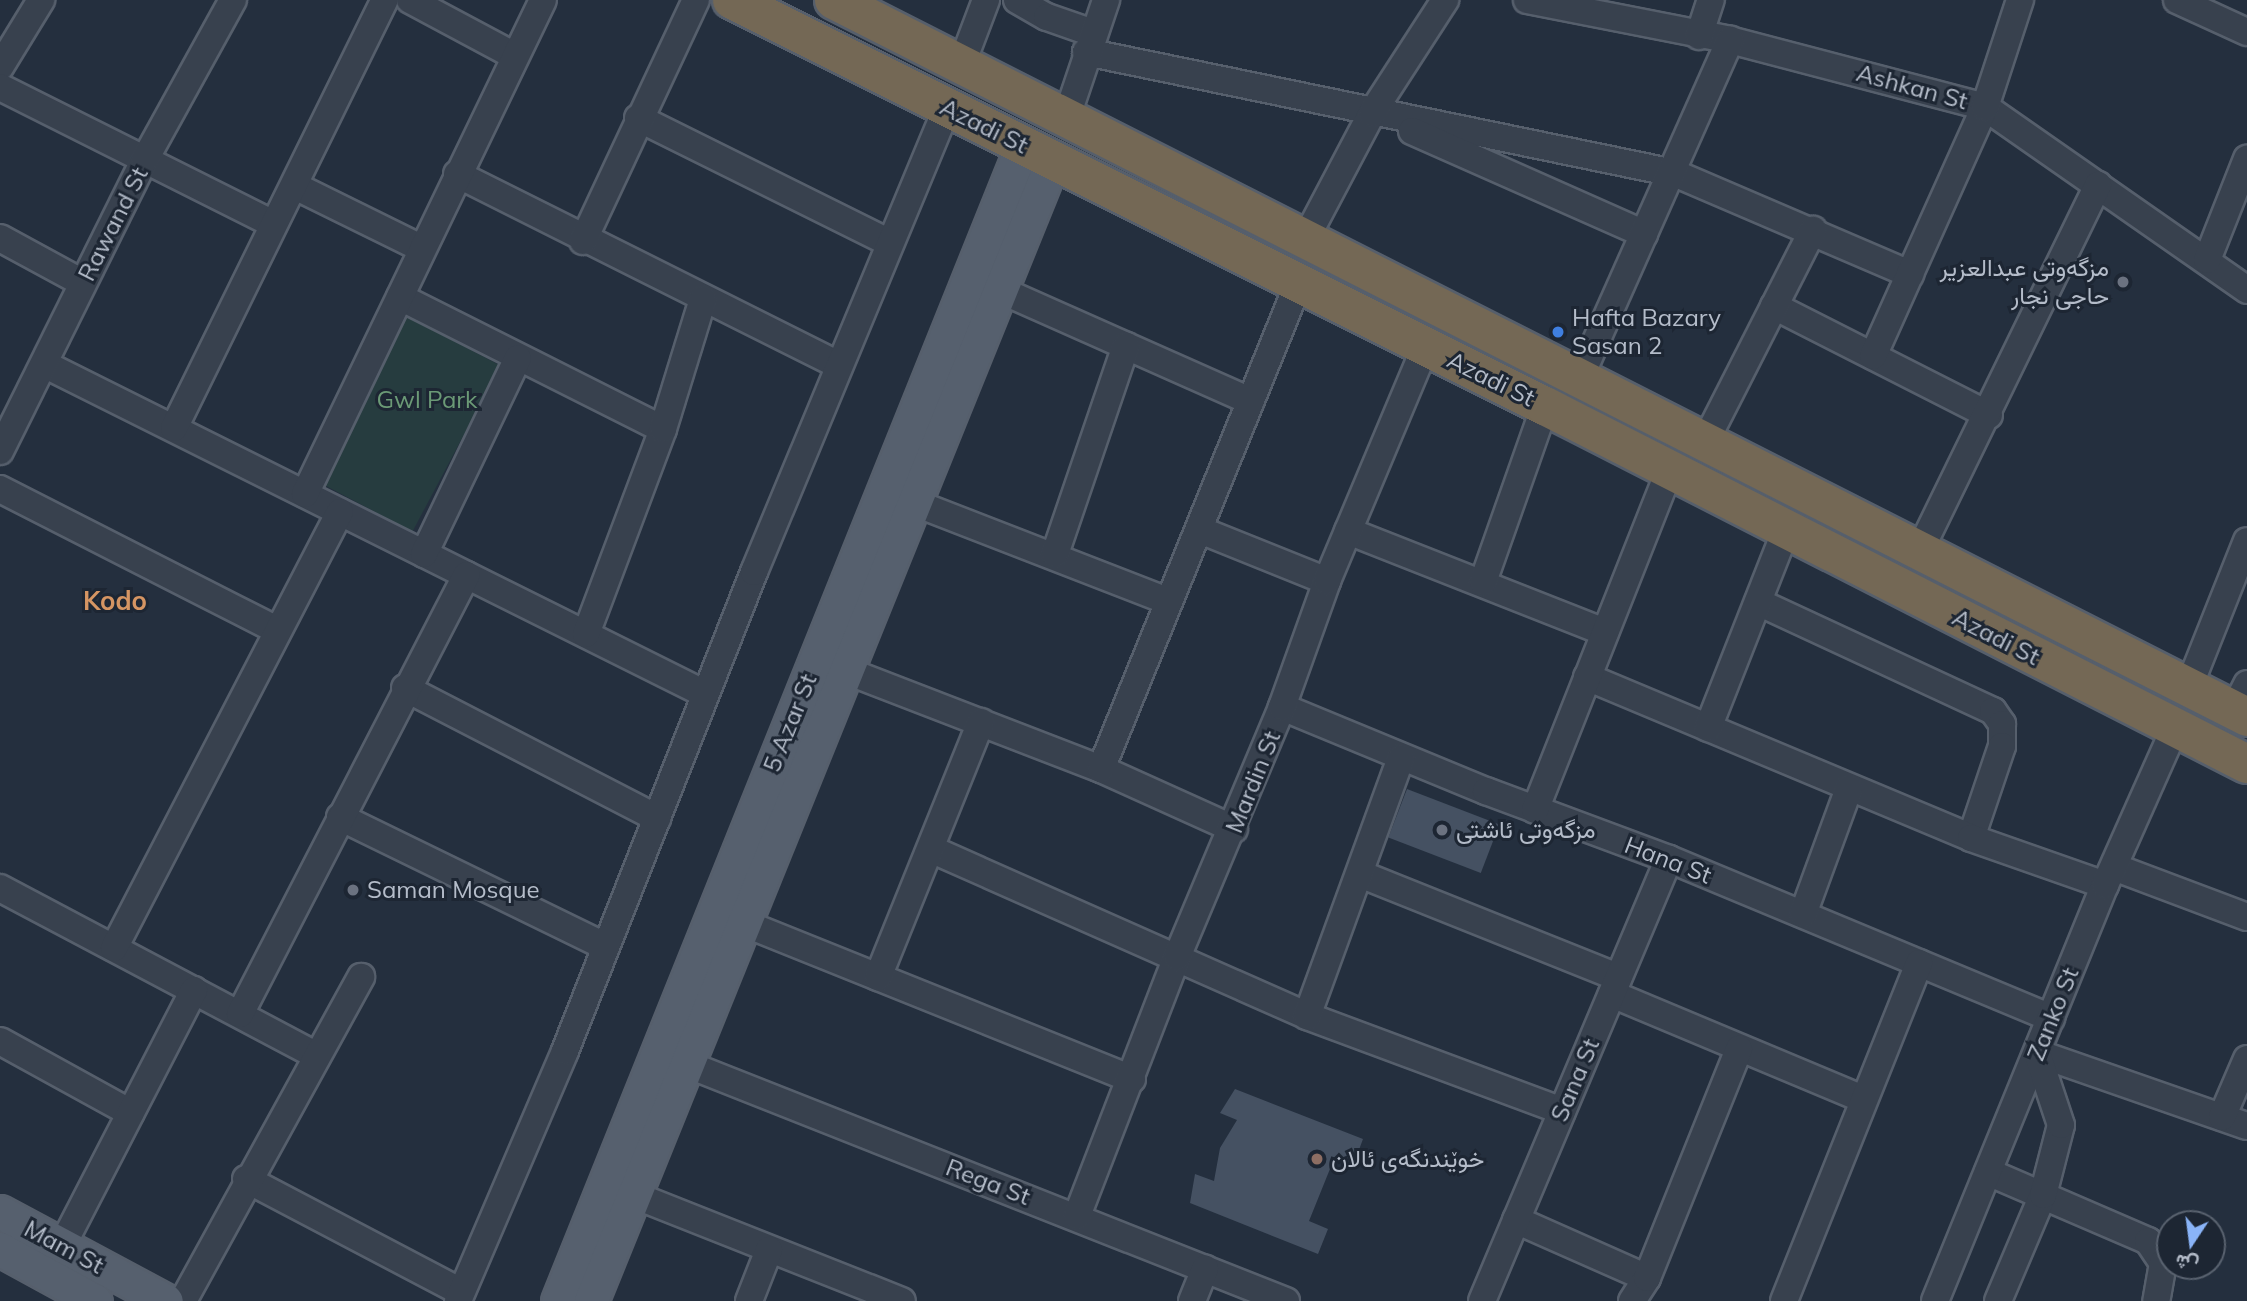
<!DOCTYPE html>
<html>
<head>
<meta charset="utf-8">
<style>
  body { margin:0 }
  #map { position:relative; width:2247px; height:1301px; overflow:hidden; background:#242f3e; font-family:Mulish,Vazirmatn,sans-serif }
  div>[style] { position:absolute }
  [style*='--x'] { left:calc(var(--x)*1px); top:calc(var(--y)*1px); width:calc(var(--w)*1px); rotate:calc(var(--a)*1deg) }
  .green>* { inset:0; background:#263c3f; transform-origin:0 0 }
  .building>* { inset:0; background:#455162; transform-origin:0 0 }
  .roads { filter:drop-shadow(2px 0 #565f6c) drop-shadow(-2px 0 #565f6c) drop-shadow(0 2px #565f6c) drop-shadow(0 -2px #565f6c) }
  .minor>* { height:26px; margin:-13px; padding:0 13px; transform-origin:13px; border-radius:13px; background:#38414e }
  .major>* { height:33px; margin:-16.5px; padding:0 16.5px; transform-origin:16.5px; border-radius:16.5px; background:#56606e }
  .highway>* { height:38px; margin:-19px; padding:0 19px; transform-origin:19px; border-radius:19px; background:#746855 }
  .dots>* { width:19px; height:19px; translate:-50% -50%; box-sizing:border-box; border:4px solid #1d2633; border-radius:50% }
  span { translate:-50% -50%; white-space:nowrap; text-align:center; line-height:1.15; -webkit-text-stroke:6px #1d2633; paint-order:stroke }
  .street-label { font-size:24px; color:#b4bcc9 }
  .poi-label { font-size:24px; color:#b4bcc9 }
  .right { translate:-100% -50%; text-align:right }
  .left { translate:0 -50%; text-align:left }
  .park-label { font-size:24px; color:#6b9a76 }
  .neighbourhood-label { font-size:26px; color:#d59563; font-weight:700 }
  .north { position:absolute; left:2156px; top:1210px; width:70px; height:70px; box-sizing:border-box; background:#1d2633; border:2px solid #59626f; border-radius:50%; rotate:193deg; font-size:19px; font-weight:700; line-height:28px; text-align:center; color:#b4bcc9 }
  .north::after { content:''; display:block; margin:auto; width:24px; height:32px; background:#8ab4f8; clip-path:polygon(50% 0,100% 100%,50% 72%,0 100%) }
</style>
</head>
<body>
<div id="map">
  <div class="green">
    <i style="left:407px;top:316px;width:106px;height:188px;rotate:28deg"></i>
  </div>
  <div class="building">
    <i style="left:1407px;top:789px;width:99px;height:52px;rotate:21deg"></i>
    <i style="clip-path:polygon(1235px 1089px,1363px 1139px,1353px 1166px,1334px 1159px,1309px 1221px,1328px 1229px,1318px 1254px,1190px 1203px,1195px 1174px,1214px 1181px,1220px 1148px,1237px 1120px,1220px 1113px)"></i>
  </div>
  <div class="roads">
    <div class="minor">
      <i style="--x:410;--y:0;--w:117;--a:28.1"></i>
      <i style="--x:1017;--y:0;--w:34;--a:30"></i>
      <i style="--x:1047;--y:17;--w:49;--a:19.2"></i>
      <i style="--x:1527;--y:0;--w:207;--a:11.1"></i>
      <i style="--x:1730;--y:40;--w:264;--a:14.7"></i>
      <i style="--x:1985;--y:107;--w:320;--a:34.9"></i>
      <i style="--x:2177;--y:0;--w:77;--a:24.6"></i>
      <i style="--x:1699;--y:36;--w:38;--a:-72"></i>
      <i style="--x:1086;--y:52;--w:600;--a:11.63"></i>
      <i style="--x:1674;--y:173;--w:257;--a:23.2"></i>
      <i style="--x:961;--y:66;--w:71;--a:-69.3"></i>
      <i style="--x:0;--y:67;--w:79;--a:-58.5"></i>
      <i style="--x:0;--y:87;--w:306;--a:26.6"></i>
      <i style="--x:638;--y:118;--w:281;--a:26.4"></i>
      <i style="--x:1066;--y:119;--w:126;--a:-71.4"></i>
      <i style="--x:1412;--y:131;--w:254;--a:23.9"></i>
      <i style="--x:457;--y:174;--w:427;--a:26.6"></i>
      <i style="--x:295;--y:186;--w:140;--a:26.2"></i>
      <i style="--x:0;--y:238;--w:94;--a:28.5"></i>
      <i style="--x:1305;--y:240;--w:144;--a:-62.2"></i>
      <i style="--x:1372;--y:113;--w:135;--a:-57.1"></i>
      <i style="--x:583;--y:241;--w:266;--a:-64.9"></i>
      <i style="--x:2207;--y:260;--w:109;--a:-68.4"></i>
      <i style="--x:1000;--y:290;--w:274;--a:23.9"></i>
      <i style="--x:400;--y:297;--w:294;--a:26.7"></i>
      <i style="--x:1774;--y:306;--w:241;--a:26.9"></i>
      <i style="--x:1873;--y:356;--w:273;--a:-65.8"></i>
      <i style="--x:1985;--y:107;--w:113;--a:-71.9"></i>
      <i style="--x:46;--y:365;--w:737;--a:26.53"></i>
      <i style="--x:1581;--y:375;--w:367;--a:-66"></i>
      <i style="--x:174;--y:428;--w:477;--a:-63.8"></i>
      <i style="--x:1706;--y:440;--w:236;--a:-63"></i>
      <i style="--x:0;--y:451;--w:324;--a:-63.6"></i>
      <i style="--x:144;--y:161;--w:184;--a:-61.1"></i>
      <i style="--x:0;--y:489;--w:311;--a:27"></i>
      <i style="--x:305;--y:494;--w:548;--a:-64.28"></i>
      <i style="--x:915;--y:503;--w:271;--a:21.2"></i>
      <i style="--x:1200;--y:530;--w:137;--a:21.9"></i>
      <i style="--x:1348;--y:531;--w:276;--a:21.5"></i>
      <i style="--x:1921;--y:548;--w:404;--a:-64"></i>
      <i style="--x:424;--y:554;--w:217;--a:-64.4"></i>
      <i style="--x:1055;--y:554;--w:220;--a:-71.2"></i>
      <i style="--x:1483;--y:582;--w:187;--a:-70.6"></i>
      <i style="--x:1758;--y:602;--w:259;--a:24.9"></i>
      <i style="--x:1993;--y:711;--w:16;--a:55"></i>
      <i style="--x:2002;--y:724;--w:22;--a:90"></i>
      <i style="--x:2002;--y:746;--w:97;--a:108.6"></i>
      <i style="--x:586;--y:634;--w:219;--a:-69.4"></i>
      <i style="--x:663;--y:429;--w:136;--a:-72.9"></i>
      <i style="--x:847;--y:671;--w:272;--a:21.1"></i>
      <i style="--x:1101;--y:769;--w:146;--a:24.3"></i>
      <i style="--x:1587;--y:677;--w:416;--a:22.7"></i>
      <i style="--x:1971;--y:838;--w:142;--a:19.3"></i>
      <i style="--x:405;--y:688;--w:284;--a:27.3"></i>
      <i style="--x:2188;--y:689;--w:159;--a:-68.3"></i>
      <i style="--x:1282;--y:707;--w:221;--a:22.4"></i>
      <i style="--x:1486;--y:791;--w:195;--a:20.4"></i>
      <i style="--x:1669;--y:859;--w:414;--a:22.6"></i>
      <i style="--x:2234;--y:710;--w:29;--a:-63"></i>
      <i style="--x:1708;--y:728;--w:213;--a:-68.5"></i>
      <i style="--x:1101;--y:769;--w:526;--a:-67.87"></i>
      <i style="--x:1535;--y:810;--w:367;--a:-68.4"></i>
      <i style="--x:340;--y:817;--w:296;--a:26"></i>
      <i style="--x:933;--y:850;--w:409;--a:23.9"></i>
      <i style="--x:1307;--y:1016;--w:272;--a:20.4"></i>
      <i style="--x:2114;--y:867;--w:142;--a:20.6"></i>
      <i style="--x:1360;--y:874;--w:278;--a:21.8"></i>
      <i style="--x:0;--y:888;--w:357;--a:27.9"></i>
      <i style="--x:1803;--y:914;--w:134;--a:-69.9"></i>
      <i style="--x:746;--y:924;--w:416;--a:21.9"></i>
      <i style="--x:114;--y:948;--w:491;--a:-62.6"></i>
      <i style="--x:878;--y:977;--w:275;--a:-68"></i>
      <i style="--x:1612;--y:994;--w:272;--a:22.7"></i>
      <i style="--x:240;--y:1014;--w:494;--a:-62.7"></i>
      <i style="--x:1307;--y:1016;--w:275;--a:-70"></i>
      <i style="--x:0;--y:1041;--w:149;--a:28.8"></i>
      <i style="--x:2037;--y:1053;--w:222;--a:19.2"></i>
      <i style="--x:689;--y:1065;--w:642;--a:21.57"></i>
      <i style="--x:2222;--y:1117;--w:63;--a:-66.7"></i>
      <i style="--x:1988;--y:1172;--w:174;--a:23.3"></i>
      <i style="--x:2148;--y:1241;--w:27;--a:56"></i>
      <i style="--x:2163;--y:1263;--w:39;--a:100"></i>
      <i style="--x:246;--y:1179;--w:243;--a:27.7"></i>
      <i style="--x:634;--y:1195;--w:288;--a:21.6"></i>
      <i style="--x:1077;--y:1216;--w:278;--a:-68.9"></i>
      <i style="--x:1177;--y:957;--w:271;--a:-67.2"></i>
      <i style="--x:1282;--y:707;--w:134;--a:-70.3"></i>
      <i style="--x:1327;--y:581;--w:255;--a:-67.2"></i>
      <i style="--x:1516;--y:1220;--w:143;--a:23.9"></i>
      <i style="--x:62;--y:1246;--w:288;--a:-62.7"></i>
      <i style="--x:183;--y:1301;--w:370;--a:-61.2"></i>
      <i style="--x:458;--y:1301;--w:272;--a:-66.8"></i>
      <i style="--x:565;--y:1051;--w:515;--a:-68.47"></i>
      <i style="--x:754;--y:572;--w:503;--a:-67.42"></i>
      <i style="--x:749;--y:1301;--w:55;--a:-68.6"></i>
      <i style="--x:1192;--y:1301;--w:35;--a:-68"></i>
      <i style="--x:1482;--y:1301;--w:480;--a:-67.1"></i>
      <i style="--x:1632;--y:1301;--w:27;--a:-57"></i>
      <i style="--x:1647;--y:1278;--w:247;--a:-68.1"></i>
      <i style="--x:1784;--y:1301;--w:364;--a:-68.2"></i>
      <i style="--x:1935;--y:1301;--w:449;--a:-67.8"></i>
      <i style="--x:2105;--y:885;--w:172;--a:-66"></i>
      <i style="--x:1998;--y:1301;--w:115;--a:-67"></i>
      <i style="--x:2043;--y:1195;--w:72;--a:-75.6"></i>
      <i style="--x:2061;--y:1125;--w:76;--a:-108.4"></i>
    </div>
    <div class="major">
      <i style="--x:0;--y:1212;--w:188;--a:28.2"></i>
      <i style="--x:0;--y:1249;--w:108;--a:28.7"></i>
      <i style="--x:558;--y:1301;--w:1246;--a:-68.09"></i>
      <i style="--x:591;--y:1301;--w:1231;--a:-67.96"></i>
    </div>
    <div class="highway">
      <i style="--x:732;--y:0;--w:909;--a:26.54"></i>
      <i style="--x:1545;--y:406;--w:788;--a:27.02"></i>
      <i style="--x:834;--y:0;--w:1585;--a:26.9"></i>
    </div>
  </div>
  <div class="dots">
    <i style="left:2123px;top:282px;background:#6b7280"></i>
    <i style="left:1558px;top:332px;background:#3f7fe0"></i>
    <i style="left:1442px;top:830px;background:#6b7280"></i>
    <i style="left:353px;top:890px;background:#6b7280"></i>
    <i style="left:1317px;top:1159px;background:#8d6e63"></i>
  </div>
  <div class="street-label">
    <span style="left:1912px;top:87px;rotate:15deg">Ashkan St</span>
    <span style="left:984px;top:126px;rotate:26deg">Azadi St</span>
    <span style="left:113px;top:224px;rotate:-63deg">Rawand St</span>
    <span style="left:1491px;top:379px;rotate:26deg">Azadi St</span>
    <span style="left:1996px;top:637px;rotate:27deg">Azadi St</span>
    <span style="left:790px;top:723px;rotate:-68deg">5 Azar St</span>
    <span style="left:1253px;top:782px;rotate:-68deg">Mardin St</span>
    <span style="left:1668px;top:860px;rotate:21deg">Hana St</span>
    <span style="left:2053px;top:1014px;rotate:-68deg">Zanko St</span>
    <span style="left:1575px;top:1080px;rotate:-67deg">Sana St</span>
    <span style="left:988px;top:1182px;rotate:21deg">Rega St</span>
    <span style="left:64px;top:1247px;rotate:28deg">Mam St</span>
  </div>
  <div class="poi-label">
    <span class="right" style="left:2109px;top:282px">مزگەوتی عبدالعزير<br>حاجی نجار</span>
    <span class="left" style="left:1572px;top:332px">Hafta Bazary<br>Sasan 2</span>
    <span class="left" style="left:1456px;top:830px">مزگەوتی ئاشتی</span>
    <span class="left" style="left:367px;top:890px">Saman Mosque</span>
    <span class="left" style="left:1331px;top:1159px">خوێندنگەی ئالان</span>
  </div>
  <div class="park-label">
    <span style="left:427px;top:400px">Gwl Park</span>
  </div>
  <div class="neighbourhood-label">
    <span style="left:115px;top:601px">Kodo</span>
  </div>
  <div class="north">ش</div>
</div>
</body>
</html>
